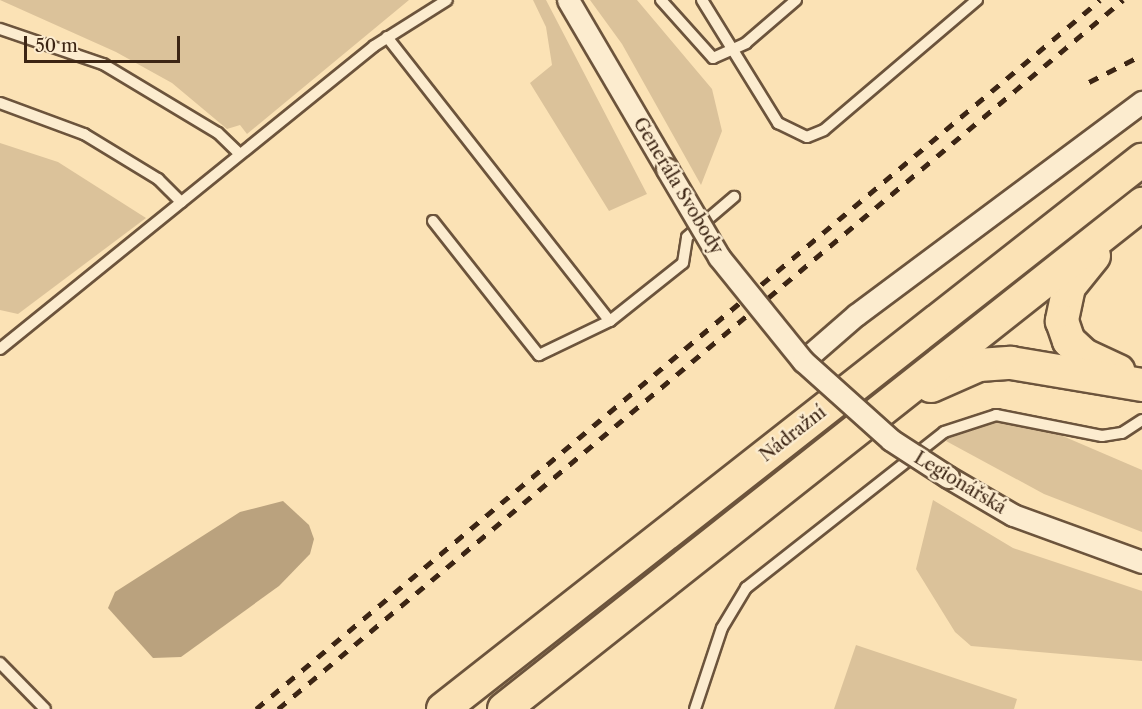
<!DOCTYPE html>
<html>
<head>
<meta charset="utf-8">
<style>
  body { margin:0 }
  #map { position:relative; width:1142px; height:709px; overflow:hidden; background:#fbe2b5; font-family:"Libre Caslon Text",serif }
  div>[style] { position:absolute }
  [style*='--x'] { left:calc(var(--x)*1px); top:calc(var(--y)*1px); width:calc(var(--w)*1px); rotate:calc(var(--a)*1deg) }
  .green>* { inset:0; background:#dbc29a }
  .water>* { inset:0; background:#baa27e }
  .roads { filter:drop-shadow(2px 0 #6c543c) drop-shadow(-2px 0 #6c543c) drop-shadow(0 2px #6c543c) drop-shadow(0 -2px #6c543c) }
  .service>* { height:10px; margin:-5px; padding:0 5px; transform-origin:5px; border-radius:5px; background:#fceccf }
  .minor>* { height:21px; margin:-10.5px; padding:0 10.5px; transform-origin:10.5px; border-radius:10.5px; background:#fceccf }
  .primary>* { height:32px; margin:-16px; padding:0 16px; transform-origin:16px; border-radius:16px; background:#fbe2b5 }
  .rail>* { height:4.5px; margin-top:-2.25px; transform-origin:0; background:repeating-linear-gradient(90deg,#3c2514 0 10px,transparent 0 20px) }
  .bridges { filter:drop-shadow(2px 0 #6c543c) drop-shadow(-2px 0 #6c543c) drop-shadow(0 2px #6c543c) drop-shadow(0 -2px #6c543c) }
  .minor-bridge>* { height:21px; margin:-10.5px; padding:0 10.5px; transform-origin:10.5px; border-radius:10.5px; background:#fceccf }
  span { translate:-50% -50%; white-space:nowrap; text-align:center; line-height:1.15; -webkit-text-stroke:4.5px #fceccf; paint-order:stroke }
  .street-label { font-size:18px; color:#3c2514 }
  .scale { position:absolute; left:24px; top:36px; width:156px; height:27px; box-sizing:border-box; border:3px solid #3c2514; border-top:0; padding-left:8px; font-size:18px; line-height:21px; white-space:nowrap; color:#3c2514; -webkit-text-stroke:4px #fceccf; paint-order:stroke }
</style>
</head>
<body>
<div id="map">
  <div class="green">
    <i style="clip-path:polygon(0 0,409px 0,247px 134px,240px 125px,227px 129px,172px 83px,116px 52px)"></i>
    <i style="clip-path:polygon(533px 0,546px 0,647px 194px,609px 211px,530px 83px,552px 65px,546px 27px)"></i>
    <i style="clip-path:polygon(590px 0,637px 0,712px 89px,722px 131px,701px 185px,622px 44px)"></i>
    <i style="clip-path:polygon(0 143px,58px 162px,146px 218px,18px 314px,0 310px)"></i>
    <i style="clip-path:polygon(990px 421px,1051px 431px,1142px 470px,1142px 532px,1044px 494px,946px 441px,954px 432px)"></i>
    <i style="clip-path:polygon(933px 500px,1013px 548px,1142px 591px,1142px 661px,971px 646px,955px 632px,916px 569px)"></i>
    <i style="clip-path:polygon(856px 645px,1017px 699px,1014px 709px,834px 709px)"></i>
  </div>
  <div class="water">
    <i style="clip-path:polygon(283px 501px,309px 525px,314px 539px,310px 554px,279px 586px,181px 657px,153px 658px,108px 608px,115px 592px,240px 512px)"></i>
  </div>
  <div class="roads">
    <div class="service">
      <i style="--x:661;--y:0;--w:78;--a:48.1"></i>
      <i style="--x:713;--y:58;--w:36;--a:-24"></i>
      <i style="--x:746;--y:43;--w:66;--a:-40.7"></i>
      <i style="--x:702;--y:0;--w:145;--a:58.3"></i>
      <i style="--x:778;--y:123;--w:32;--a:26"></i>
      <i style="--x:807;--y:137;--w:18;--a:-22"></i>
      <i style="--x:824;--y:130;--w:201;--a:-40.4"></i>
      <i style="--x:0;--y:29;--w:109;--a:18.8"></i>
      <i style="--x:103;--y:64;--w:134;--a:31"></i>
      <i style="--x:218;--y:133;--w:30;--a:44"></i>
      <i style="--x:387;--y:37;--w:361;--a:51.9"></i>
      <i style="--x:0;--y:103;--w:90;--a:20.3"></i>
      <i style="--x:84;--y:134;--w:87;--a:31.3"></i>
      <i style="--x:158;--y:179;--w:33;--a:45"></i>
      <i style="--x:433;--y:221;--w:171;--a:51.7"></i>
      <i style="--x:539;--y:355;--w:79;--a:-25.6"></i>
      <i style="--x:610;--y:321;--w:93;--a:-38.5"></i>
      <i style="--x:683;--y:263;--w:26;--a:-81"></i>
      <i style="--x:687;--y:237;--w:62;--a:-40.4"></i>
      <i style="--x:0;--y:349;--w:481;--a:-39"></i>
      <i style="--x:374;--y:46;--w:86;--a:-32.2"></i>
      <i style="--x:0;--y:663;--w:64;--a:45.6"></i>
      <i style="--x:695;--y:709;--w:85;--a:-71.6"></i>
      <i style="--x:722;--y:628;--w:47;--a:-59"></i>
      <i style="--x:746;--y:588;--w:252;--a:-38.2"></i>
      <i style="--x:944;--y:432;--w:55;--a:-18.1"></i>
      <i style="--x:996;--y:415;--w:108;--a:11.2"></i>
      <i style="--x:1102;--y:436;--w:20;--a:-9"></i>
      <i style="--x:1122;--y:433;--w:24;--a:-33"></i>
    </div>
    <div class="minor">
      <i style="--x:568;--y:0;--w:196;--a:59.6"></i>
      <i style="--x:803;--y:361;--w:70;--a:-41"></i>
      <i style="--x:856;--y:315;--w:357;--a:-36.7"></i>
      <i style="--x:948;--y:477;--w:75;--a:30.3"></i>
      <i style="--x:1013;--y:515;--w:137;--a:20"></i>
    </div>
    <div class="primary">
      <i style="--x:1094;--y:256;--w:40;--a:129"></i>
      <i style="--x:1069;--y:287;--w:35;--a:102"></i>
      <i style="--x:1062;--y:321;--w:21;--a:71"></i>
      <i style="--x:1069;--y:341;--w:21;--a:43"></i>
      <i style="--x:1084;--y:355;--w:38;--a:25"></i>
      <i style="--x:931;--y:386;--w:52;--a:-23.6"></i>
      <i style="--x:979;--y:365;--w:32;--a:-4"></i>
      <i style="--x:1011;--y:363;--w:133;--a:9.5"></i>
      <i style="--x:443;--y:709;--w:889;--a:-38.15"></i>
      <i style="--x:504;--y:709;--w:814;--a:-38.36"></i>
    </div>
  </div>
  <div class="rail">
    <i style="--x:1089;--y:82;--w:59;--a:-27"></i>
    <i style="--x:256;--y:709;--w:1102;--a:-40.03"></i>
    <i style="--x:278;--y:709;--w:1103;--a:-40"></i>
  </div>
  <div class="bridges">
    <div class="minor-bridge">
      <i style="--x:667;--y:169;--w:102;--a:59.4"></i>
      <i style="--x:719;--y:257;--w:134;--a:51.1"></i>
      <i style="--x:803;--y:361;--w:118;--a:41.9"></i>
      <i style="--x:891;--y:440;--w:68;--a:33"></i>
    </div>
  </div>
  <div class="street-label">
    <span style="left:678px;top:186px;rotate:59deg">Generála Svobody</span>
    <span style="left:793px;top:434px;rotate:-38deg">Nádražní</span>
    <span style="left:960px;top:483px;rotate:31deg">Legionářská</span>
  </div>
  <div class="scale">50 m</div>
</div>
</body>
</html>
